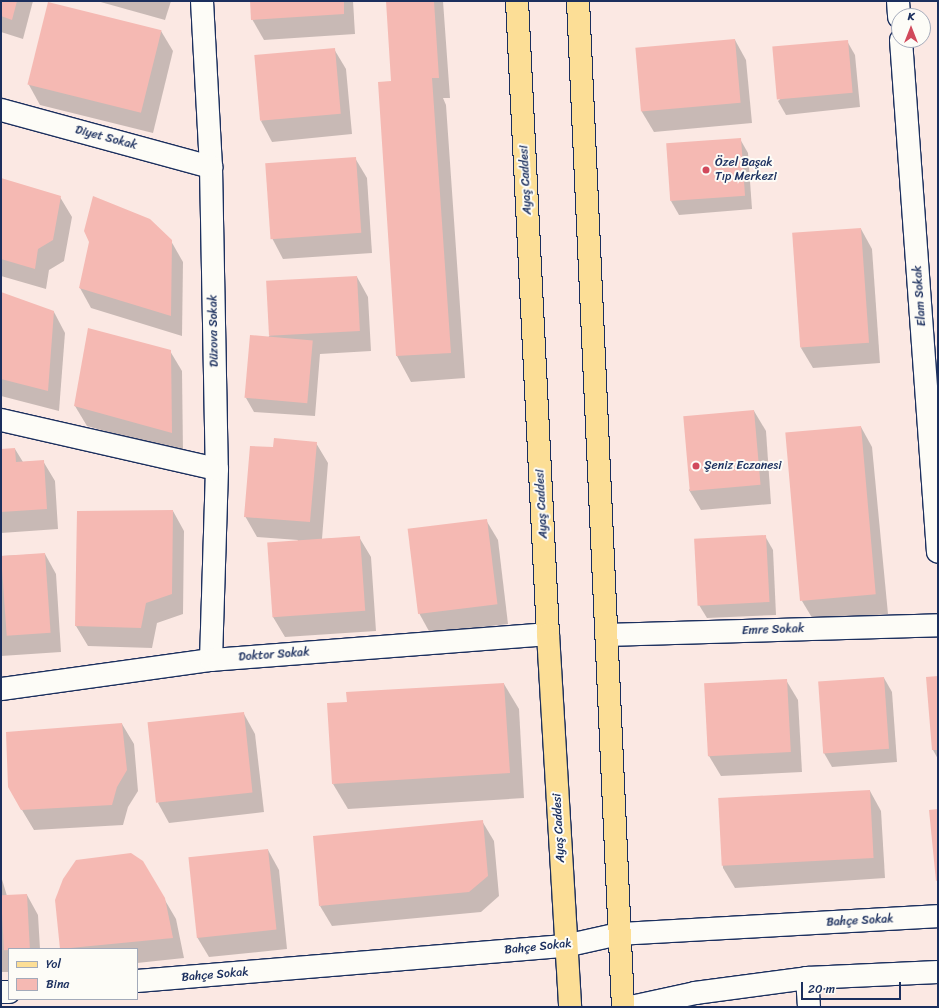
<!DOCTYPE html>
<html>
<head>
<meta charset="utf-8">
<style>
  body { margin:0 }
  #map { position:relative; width:939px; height:1008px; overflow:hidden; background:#fbe8e3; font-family:Sriracha,sans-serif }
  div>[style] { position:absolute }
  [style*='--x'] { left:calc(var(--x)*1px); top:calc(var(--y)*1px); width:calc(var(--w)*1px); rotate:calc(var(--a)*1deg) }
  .shadow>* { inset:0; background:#0003 }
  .building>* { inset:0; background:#f5b9b3; transform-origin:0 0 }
  .roads { filter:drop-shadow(1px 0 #1b2f5e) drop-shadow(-1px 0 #1b2f5e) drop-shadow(0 1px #1b2f5e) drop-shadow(0 -1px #1b2f5e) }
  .minor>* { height:22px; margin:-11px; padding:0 11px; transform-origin:11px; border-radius:11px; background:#fdfcf7 }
  .major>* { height:22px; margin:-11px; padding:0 11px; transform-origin:11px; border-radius:11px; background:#fcde96 }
  .dots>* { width:11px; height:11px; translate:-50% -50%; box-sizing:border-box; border:2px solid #fdfcf7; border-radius:50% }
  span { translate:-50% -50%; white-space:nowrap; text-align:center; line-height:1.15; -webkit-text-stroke:4px #fdfcf7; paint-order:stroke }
  .street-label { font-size:12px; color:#1b2f5e }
  .poi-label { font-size:12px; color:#1b2f5e }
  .left { translate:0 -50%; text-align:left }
  .frame { position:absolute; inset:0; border:2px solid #1b2f5e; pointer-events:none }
  .legend { position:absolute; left:8px; top:948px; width:130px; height:52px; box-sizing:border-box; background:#fdfcf7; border:1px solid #a3aaba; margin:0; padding:5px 7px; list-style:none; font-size:12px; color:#1b2f5e }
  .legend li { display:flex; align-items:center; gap:8px; height:20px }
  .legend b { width:20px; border:1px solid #a3aaba }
  .north { position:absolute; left:891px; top:8px; width:40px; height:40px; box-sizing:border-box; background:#fdfcf7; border:1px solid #a3aaba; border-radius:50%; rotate:0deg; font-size:11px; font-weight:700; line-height:16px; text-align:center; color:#1b2f5e }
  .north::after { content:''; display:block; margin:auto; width:14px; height:18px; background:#d1495b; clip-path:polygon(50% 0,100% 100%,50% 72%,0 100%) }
  .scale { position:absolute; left:801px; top:982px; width:100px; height:18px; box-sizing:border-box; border:2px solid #1b2f5e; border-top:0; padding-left:5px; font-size:12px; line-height:14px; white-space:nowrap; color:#1b2f5e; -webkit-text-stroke:3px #fdfcf7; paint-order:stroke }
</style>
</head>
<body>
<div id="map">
  <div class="shadow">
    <i style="clip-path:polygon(1px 1px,33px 1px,23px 39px,1px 32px)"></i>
    <i style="clip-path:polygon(97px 1px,171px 1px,165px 20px)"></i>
    <i style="clip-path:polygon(251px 1px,353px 1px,355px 34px,264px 40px,252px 19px)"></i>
    <i style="clip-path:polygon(387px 1px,443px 1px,450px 98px,443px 98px,446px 105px,465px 378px,411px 382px,397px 356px,379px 83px,393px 82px)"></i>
    <i style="clip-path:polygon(161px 31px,173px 51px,153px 133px,40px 105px,29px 85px)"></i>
    <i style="clip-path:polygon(735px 40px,746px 60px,752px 123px,654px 132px,642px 112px,637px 49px)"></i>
    <i style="clip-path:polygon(847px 41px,855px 55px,860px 107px,786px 115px,778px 101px)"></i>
    <i style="clip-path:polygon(334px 49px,346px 69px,352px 134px,272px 142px,261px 121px)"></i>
    <i style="clip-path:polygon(740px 139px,748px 153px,752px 209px,679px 215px,671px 201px)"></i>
    <i style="clip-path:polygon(355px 158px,367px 178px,372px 253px,283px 259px,272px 238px)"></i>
    <i style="clip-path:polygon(1px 179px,60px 197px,72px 217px,64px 261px,49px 270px,46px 289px,1px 276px)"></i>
    <i style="clip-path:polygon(861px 229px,872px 249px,880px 363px,813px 368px,801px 348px)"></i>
    <i style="clip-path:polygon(171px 241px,183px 262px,182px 336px,91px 308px,80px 288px)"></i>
    <i style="clip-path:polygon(357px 277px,368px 297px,371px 351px,320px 354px,315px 416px,254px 412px,246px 398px,269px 336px)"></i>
    <i style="clip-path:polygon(1px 293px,54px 312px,65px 333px,59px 411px,1px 396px)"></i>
    <i style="clip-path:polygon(170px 351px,182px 371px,183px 453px,87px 426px,75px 406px)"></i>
    <i style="clip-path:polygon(754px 411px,766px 431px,771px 504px,701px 510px,689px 490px)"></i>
    <i style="clip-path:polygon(861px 427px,872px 447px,888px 614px,814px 621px,802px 601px)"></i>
    <i style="clip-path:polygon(316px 443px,328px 463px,322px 539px,359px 537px,371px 557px,376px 631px,285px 637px,273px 617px,298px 540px,257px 537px,245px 516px,274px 448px)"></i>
    <i style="clip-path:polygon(15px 449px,23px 462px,43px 461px,55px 481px,58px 529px,1px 533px,1px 450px)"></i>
    <i style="clip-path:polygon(173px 511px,184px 531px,183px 614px,157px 623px,152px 648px,88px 646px,76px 626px,78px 512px)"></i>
    <i style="clip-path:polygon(486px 520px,498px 540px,508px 624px,430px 633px,419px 613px)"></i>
    <i style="clip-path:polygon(765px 536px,773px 550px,776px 615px,707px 618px,699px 605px)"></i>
    <i style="clip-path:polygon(45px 554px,56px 574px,61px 652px,1px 656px,1px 556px)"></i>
    <i style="clip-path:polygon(938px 677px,938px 759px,933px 750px)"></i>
    <i style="clip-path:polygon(884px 678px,892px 692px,897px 762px,832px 767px,824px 753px)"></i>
    <i style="clip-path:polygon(786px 680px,798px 700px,802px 772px,721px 776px,709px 756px,705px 684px)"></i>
    <i style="clip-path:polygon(504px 684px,519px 709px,524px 798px,348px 809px,333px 784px)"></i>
    <i style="clip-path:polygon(244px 714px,255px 734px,264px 812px,169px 823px,158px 803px)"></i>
    <i style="clip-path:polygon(122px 724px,134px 744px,138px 791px,128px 807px,123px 825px,34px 830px,22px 810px)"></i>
    <i style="clip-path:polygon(870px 791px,881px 811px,885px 878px,735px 888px,723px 868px,719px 801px)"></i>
    <i style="clip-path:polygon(482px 821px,494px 841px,499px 896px,481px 912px,332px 926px,320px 906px)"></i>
    <i style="clip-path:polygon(268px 850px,279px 870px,287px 949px,209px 957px,197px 937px)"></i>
    <i style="clip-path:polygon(142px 861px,176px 919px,184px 958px,137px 963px,137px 949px,61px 949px,56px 900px)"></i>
    <i style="clip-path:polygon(1px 876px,7px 896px,27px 895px,38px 915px,40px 949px,9px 949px,9px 972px,1px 972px)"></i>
  </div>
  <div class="building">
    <i style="clip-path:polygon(1px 1px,17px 1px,12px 20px,1px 16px)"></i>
    <i style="clip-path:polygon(250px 1px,344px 1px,344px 14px,251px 20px)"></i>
    <i style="clip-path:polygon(386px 1px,434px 1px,439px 78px,432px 78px,451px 353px,396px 356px,378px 82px,391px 81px)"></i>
    <i style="left:48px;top:2px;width:117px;height:85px;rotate:14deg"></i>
    <i style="left:735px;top:39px;width:64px;height:100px;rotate:85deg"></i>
    <i style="left:848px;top:40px;width:53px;height:76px;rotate:85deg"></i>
    <i style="left:335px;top:48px;width:66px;height:81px;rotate:85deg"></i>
    <i style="left:741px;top:138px;width:58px;height:75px;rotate:86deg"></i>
    <i style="left:356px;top:157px;width:76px;height:91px;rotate:86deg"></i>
    <i style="clip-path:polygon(1px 178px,61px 196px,53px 240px,38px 249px,35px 269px,1px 259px)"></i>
    <i style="clip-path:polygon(93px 196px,150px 219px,172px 240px,171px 316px,79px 288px,89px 242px,84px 231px)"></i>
    <i style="left:861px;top:228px;width:115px;height:69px;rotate:86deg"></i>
    <i style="left:357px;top:276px;width:55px;height:91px;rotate:87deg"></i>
    <i style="clip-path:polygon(1px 292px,54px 311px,48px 391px,1px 379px)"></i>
    <i style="clip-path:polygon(88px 328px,171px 350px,172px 433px,74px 406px)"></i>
    <i style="left:250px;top:335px;width:63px;height:63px;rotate:5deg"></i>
    <i style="left:754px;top:410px;width:75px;height:71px;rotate:85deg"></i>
    <i style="left:861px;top:426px;width:169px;height:76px;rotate:85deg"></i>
    <i style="clip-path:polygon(274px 438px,317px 442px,310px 522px,244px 517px,250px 446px,273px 447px)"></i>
    <i style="clip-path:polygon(15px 448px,16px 462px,44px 460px,47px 509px,1px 512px,1px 449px)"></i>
    <i style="clip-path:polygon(173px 510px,172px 594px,146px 603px,141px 628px,75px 626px,77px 511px)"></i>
    <i style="left:487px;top:519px;width:86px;height:80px;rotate:83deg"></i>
    <i style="left:766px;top:535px;width:67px;height:72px;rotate:87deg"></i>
    <i style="left:360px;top:536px;width:75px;height:93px;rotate:86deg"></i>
    <i style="left:45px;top:553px;width:80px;height:44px;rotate:86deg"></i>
    <i style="clip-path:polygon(938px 676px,938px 750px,932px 750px,926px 677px)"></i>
    <i style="left:884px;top:677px;width:72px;height:66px;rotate:86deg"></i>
    <i style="left:787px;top:679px;width:73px;height:83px;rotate:87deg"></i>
    <i style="clip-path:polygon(504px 683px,510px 773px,332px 784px,327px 703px,347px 702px,346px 692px)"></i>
    <i style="left:244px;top:712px;width:81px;height:97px;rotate:84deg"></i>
    <i style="clip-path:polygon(122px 723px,127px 770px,117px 787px,112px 805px,21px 810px,8px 787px,6px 732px)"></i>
    <i style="left:870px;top:790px;width:68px;height:152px;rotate:87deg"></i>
    <i style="clip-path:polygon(938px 809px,938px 880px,936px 881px,929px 810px)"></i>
    <i style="clip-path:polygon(483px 820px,488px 876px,469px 892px,319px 906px,313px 836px)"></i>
    <i style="left:268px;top:849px;width:81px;height:80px;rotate:84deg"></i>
    <i style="clip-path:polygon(131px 853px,143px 861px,165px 898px,173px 938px,60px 949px,55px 900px,63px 879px,76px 860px)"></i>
    <i style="left:27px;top:894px;width:55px;height:26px;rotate:87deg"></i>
  </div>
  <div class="roads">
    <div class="minor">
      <i style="--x:202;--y:1;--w:166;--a:86.9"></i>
      <i style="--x:211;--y:167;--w:302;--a:88.9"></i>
      <i style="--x:217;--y:469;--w:191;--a:91.8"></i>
      <i style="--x:898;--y:1;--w:16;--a:86"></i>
      <i style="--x:901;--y:40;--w:513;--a:85.87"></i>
      <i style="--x:1;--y:110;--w:218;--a:15.2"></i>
      <i style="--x:1;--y:420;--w:221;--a:12.8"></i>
      <i style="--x:608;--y:635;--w:330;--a:-1.7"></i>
      <i style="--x:1;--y:689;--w:212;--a:-7.9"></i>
      <i style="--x:211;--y:660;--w:338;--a:-4.4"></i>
      <i style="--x:807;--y:978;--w:29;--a:86"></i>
      <i style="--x:137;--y:981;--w:429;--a:-4.7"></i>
      <i style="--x:565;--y:946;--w:55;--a:-12.5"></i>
      <i style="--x:619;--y:934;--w:320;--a:-3.2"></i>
      <i style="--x:1;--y:992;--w:8;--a:0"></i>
      <i style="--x:631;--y:1007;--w:66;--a:-12.3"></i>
      <i style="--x:695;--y:993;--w:113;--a:-7.6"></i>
      <i style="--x:807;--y:978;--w:131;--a:-2.6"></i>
    </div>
    <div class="major">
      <i style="--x:517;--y:1;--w:634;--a:87.2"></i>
      <i style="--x:548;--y:634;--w:374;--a:86.6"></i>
      <i style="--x:578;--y:1;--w:1007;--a:87.44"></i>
    </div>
  </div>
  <div class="dots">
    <i style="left:706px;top:170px;background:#d1495b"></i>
    <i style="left:696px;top:466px;background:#d1495b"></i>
  </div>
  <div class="street-label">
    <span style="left:106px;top:138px;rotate:15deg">Diyet Sokak</span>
    <span style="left:526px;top:180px;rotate:-93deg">Ayaş Caddesi</span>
    <span style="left:920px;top:296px;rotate:-94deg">Elam Sokak</span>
    <span style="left:214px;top:331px;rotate:-91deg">Düzova Sokak</span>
    <span style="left:542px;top:504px;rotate:-93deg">Ayaş Caddesi</span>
    <span style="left:773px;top:630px;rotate:-2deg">Emre Sokak</span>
    <span style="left:274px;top:655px;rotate:-4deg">Doktor Sokak</span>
    <span style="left:559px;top:828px;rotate:-93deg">Ayaş Caddesi</span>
    <span style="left:860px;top:921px;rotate:-3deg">Bahçe Sokak</span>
    <span style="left:538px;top:947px;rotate:-6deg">Bahçe Sokak</span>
    <span style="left:215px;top:975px;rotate:-5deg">Bahçe Sokak</span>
  </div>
  <div class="poi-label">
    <span class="left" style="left:715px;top:170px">Özel Başak<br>Tıp Merkezi</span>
    <span class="left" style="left:704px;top:466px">Şeniz Eczanesi</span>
  </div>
  <div class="frame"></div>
  <ul class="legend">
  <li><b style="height:5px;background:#fcde96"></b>Yol</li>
  <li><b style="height:11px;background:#f5b9b3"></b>Bina</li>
  </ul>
  <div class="north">K</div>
  <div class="scale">20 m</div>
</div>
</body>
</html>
